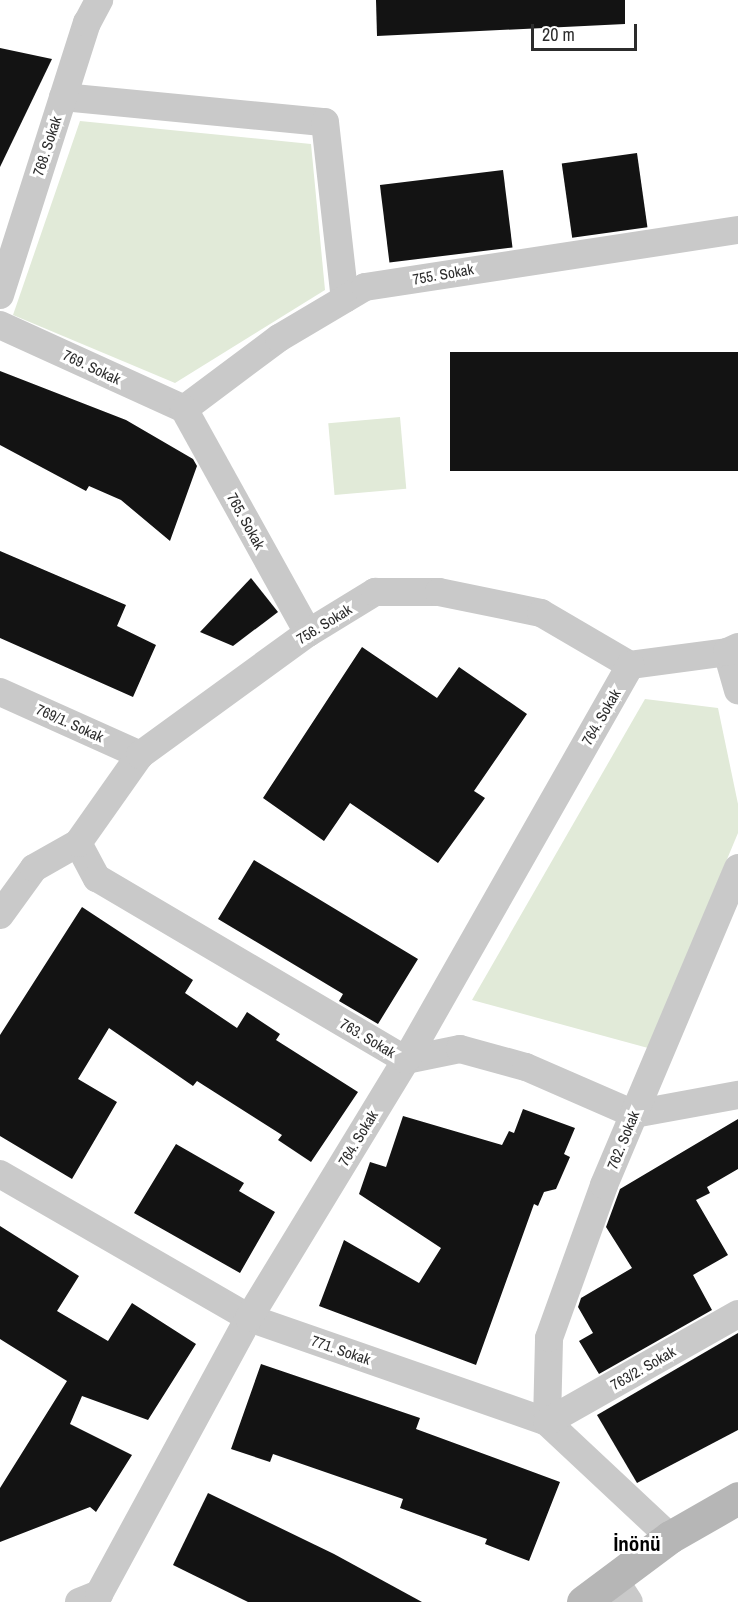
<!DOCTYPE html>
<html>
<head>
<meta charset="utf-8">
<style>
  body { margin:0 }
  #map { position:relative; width:738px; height:1602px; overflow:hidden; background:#fff; font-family:"Archivo Narrow",sans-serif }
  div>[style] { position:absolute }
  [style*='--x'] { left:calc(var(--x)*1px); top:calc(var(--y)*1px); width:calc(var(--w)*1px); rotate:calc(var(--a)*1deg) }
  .green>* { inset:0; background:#e1ead8; transform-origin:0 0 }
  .building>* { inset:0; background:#131313; transform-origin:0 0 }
  .street>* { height:28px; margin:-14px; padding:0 14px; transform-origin:14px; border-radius:14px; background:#c9c9c9 }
  .secondary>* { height:33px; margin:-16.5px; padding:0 16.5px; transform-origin:16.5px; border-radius:16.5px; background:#b6b6b6 }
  span { translate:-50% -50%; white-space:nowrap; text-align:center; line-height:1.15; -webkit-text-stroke:6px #fff; paint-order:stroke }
  .street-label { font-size:15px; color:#2c2c2c }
  .district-label { font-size:21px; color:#000; font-weight:700 }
  .scale { position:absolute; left:531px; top:24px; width:106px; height:27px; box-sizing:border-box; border:3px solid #2c2c2c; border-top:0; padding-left:8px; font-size:18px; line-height:21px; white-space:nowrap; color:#2c2c2c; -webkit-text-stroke:4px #fff; paint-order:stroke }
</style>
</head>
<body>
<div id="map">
  <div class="green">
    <i style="clip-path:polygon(80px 121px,311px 144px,325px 290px,175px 383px,13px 315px)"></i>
    <i style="left:400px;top:417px;width:72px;height:72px;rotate:85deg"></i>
    <i style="clip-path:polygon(645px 699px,718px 708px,738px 804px,738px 833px,648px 1048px,472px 1000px)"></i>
  </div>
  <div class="building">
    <i style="clip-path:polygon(376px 0,625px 0,625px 24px,377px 36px)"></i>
    <i style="clip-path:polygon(0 48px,52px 59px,0 167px)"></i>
    <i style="left:637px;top:153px;width:75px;height:76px;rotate:82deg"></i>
    <i style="left:503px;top:170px;width:78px;height:124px;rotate:83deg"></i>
    <i style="left:738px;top:352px;width:119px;height:288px;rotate:90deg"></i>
    <i style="clip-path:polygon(0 371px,126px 420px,193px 459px,197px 466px,170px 541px,121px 500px,89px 486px,86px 491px,0 445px)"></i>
    <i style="clip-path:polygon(0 551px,126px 605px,117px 626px,156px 645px,133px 697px,0 638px)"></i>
    <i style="clip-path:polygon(251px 578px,278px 612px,233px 646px,200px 632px)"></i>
    <i style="clip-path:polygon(362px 647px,437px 698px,459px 667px,527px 714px,474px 791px,485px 798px,438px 863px,350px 803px,324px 841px,263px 798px)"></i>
    <i style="clip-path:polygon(254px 860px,418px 959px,378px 1024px,339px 1001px,343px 994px,218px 919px)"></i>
    <i style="clip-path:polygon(82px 907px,193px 980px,185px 993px,237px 1028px,247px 1012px,280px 1034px,276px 1040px,358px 1092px,311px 1162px,278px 1140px,282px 1135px,197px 1081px,193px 1086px,109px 1028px,78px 1079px,117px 1102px,72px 1179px,0 1136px,0 1035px)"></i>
    <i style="clip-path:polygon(523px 1109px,575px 1128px,564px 1154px,570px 1157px,556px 1189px,544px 1192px,538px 1206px,534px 1204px,476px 1365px,319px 1306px,344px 1240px,419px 1283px,441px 1248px,359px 1194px,370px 1162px,386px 1167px,403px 1116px,502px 1145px,509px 1131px,514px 1133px)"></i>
    <i style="clip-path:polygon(738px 1119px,738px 1169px,707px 1187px,710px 1193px,696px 1200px,728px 1255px,693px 1275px,712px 1310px,599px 1374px,579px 1341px,593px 1333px,578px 1307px,581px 1298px,632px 1268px,606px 1227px,620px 1189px)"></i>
    <i style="clip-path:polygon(176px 1144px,244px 1183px,239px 1191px,275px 1212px,240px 1273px,134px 1213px)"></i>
    <i style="clip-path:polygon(0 1226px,79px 1276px,57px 1311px,108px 1341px,132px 1303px,196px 1344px,148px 1420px,82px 1396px,70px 1424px,132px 1455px,96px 1512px,90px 1507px,0 1542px,0 1488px,67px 1381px,0 1339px)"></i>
    <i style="clip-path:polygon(738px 1333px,738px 1430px,637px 1483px,597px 1415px)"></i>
    <i style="clip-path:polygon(261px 1364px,420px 1418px,416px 1429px,560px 1482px,529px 1561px,485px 1544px,487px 1539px,400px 1508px,403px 1499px,273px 1454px,270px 1462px,231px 1449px)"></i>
    <i style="clip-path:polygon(208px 1493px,334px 1554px,422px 1602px,248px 1602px,173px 1565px)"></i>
  </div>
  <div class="street">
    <i style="--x:63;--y:97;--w:263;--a:5.5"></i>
    <i style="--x:325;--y:122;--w:178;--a:83.6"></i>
    <i style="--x:0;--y:295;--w:286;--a:-72.3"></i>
    <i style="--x:87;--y:23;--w:26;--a:-62"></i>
    <i style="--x:0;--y:325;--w:202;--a:24.5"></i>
    <i style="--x:184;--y:409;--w:119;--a:-36.8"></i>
    <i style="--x:279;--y:338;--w:100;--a:-30.7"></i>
    <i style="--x:365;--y:287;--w:377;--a:-8.7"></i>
    <i style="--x:184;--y:409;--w:256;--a:61"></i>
    <i style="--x:727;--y:652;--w:40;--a:74"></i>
    <i style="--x:0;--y:692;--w:154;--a:24.2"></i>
    <i style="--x:78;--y:843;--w:40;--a:62"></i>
    <i style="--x:97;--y:878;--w:359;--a:30.5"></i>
    <i style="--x:406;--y:1060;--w:55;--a:-11.5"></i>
    <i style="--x:460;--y:1049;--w:68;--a:15.3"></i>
    <i style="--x:526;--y:1067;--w:118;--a:23.5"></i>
    <i style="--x:634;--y:1114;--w:106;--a:-10.4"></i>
    <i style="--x:0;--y:915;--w:58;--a:-54.1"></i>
    <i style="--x:34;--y:868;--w:51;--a:-29.6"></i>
    <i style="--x:78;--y:843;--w:108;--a:-54.8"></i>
    <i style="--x:140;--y:755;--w:208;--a:-36"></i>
    <i style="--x:308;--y:633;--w:79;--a:-31.5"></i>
    <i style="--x:375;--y:592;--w:64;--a:0"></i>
    <i style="--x:439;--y:592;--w:104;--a:11.6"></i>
    <i style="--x:541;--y:613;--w:103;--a:30.3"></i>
    <i style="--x:630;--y:665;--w:98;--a:-7.6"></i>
    <i style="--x:727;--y:652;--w:12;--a:-24"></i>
    <i style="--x:0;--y:1174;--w:288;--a:30"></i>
    <i style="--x:249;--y:1318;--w:316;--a:19.2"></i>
    <i style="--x:547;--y:1422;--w:168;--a:43.1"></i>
    <i style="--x:547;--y:1422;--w:84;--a:-88.6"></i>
    <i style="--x:549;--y:1338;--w:163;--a:-70.2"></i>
    <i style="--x:604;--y:1185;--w:344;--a:-67.1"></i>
    <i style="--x:547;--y:1422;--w:219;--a:-29.5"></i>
    <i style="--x:614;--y:1579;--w:27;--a:57"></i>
    <i style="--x:79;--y:1602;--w:22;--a:-22"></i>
    <i style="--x:99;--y:1594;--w:314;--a:-61.5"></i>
    <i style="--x:249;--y:1318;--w:302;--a:-58.7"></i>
    <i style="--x:406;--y:1060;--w:454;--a:-60.4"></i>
  </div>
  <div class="secondary">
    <i style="--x:583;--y:1602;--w:109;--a:-36.8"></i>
    <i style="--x:670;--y:1537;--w:78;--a:-29.8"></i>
  </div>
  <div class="street-label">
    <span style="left:47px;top:146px;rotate:-72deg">768. Sokak</span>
    <span style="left:443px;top:274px;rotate:-10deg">755. Sokak</span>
    <span style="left:92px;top:367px;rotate:25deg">769. Sokak</span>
    <span style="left:246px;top:521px;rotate:61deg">765. Sokak</span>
    <span style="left:324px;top:624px;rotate:-32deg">756. Sokak</span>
    <span style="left:601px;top:717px;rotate:-60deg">764. Sokak</span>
    <span style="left:70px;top:723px;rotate:24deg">769/1. Sokak</span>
    <span style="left:368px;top:1038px;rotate:31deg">763. Sokak</span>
    <span style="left:358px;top:1138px;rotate:-59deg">764. Sokak</span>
    <span style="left:623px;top:1140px;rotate:-68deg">762. Sokak</span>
    <span style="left:341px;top:1350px;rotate:19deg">771. Sokak</span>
    <span style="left:643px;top:1368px;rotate:-30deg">763/2. Sokak</span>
  </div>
  <div class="district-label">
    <span style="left:637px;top:1544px">İnönü</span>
  </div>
  <div class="scale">20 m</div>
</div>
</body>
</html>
